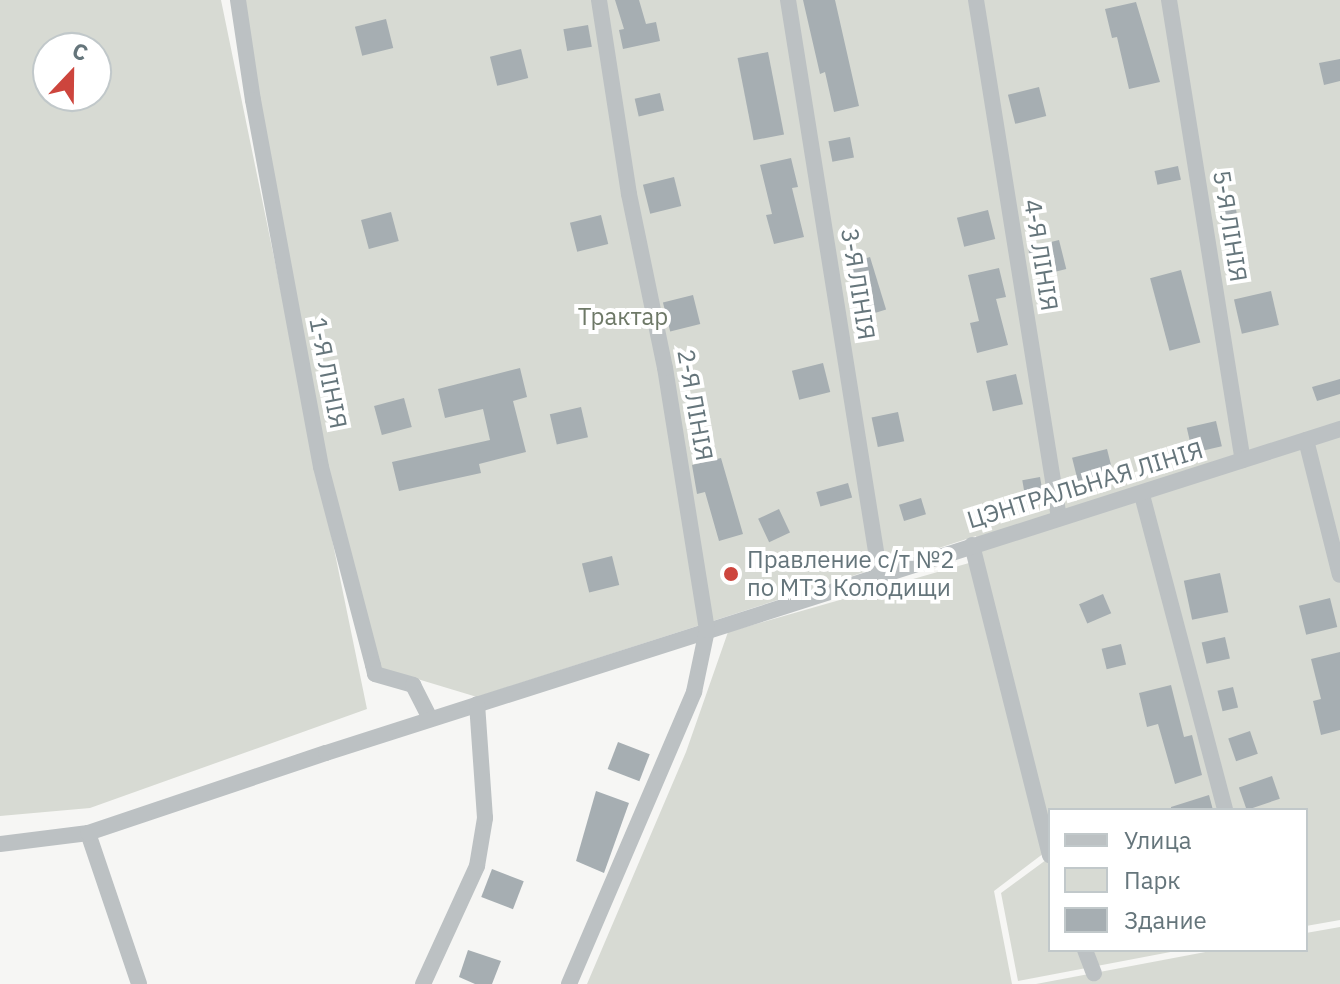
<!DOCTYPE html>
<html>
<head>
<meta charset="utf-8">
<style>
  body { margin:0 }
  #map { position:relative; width:1340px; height:984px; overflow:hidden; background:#f6f6f4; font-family:"IBM Plex Sans",sans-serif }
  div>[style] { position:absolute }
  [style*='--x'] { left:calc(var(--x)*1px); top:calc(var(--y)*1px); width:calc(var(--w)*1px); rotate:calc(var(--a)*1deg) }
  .green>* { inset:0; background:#d7dad3 }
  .building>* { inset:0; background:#a6aeb2; transform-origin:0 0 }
  .minor>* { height:16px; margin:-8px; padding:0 8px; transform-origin:8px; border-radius:8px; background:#bcc1c3 }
  .dots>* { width:22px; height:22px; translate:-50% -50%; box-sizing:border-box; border:4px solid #fff; border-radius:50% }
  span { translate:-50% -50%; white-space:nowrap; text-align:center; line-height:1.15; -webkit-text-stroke:8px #fff; paint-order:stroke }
  .street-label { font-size:24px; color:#65757b }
  .park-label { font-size:24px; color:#6e7967 }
  .poi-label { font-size:24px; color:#65757b }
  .left { translate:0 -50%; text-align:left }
  .legend { position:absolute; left:1048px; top:808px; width:260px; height:144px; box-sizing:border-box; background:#fff; border:2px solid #c1c8ca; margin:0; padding:10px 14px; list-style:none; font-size:24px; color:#65757b }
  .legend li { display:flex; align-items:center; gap:16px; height:40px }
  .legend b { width:40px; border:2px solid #c1c8ca }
  .north { position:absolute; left:32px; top:32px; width:80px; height:80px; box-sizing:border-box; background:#fff; border:2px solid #c1c8ca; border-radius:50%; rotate:22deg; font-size:22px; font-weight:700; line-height:32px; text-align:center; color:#65757b }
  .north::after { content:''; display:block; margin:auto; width:28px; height:36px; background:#cd453d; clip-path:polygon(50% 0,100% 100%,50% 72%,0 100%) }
</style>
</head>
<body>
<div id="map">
  <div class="green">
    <i style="clip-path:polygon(evenodd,0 0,221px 0,367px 709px,90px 808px,0 816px,0 0,48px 48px,96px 48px,96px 96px,48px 96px,48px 48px)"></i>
    <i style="clip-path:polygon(245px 0,1340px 0,1340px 920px,1306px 926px,1306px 810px,1050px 810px,1050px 830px,976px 536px,477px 697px,381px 668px,328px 466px,259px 99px)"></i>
    <i style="clip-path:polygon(976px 561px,1048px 850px,994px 891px,1012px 984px,587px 984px,686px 752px,728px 632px)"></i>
    <i style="clip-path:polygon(1050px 857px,1050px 950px,1181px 950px,1018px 981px,1001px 893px)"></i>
    <i style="clip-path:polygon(1340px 927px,1340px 984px,1036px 984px,1216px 950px,1306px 950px,1306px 933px)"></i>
  </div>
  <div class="building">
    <i style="clip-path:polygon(615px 0,639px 0,646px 24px,656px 22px,660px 41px,623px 49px,619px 30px,624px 29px)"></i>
    <i style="clip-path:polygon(803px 0,835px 0,859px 106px,834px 112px,825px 72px,820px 74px)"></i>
    <i style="clip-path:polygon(1136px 2px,1160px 82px,1129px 89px,1117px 37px,1112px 38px,1105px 9px)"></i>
    <i style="left:386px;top:19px;width:30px;height:32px;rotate:76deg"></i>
    <i style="left:588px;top:25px;width:22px;height:25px;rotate:80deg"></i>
    <i style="left:521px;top:49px;width:30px;height:32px;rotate:76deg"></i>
    <i style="left:768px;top:52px;width:84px;height:31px;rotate:79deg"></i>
    <i style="clip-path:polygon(1340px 59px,1340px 81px,1324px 85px,1319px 63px)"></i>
    <i style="left:1039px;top:87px;width:30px;height:32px;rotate:76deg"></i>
    <i style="left:660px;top:93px;width:18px;height:26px;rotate:77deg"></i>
    <i style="left:850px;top:137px;width:21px;height:22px;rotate:79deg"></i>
    <i style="clip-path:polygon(791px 158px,798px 187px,792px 188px,804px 237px,774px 244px,766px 215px,772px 214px,760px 165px)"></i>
    <i style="left:1178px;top:166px;width:14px;height:24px;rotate:78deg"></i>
    <i style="left:674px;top:177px;width:30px;height:32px;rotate:76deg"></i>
    <i style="left:1234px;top:198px;width:27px;height:16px;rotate:80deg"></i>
    <i style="left:988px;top:210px;width:30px;height:32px;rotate:76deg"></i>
    <i style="left:391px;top:212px;width:30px;height:31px;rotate:75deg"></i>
    <i style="left:601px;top:215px;width:30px;height:32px;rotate:76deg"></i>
    <i style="left:1059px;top:240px;width:30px;height:32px;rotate:76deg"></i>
    <i style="left:870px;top:257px;width:55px;height:21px;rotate:73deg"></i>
    <i style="clip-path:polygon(999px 268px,1006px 297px,996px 299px,1008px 345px,977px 353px,970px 323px,979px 321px,968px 275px)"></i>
    <i style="left:1181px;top:270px;width:75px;height:32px;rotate:75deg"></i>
    <i style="left:1271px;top:291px;width:35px;height:38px;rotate:77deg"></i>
    <i style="left:693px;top:295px;width:30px;height:31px;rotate:76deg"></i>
    <i style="left:823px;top:363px;width:30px;height:32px;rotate:76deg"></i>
    <i style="clip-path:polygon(520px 368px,527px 397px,513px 401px,526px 452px,479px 464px,481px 473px,399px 491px,392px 462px,490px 440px,483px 409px,445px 418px,438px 389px)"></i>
    <i style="left:1016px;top:374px;width:31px;height:31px;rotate:77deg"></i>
    <i style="clip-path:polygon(1340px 379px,1340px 394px,1317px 401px,1312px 387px)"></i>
    <i style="left:404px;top:398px;width:30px;height:31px;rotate:75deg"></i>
    <i style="left:581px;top:407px;width:31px;height:32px;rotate:77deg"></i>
    <i style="left:898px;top:412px;width:30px;height:27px;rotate:78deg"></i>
    <i style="left:1216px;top:421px;width:26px;height:30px;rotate:77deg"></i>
    <i style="left:1107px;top:449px;width:33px;height:36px;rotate:76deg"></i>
    <i style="clip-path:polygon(721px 458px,743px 534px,719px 541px,705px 492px,697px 494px,692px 465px)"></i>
    <i style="left:1040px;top:477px;width:22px;height:18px;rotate:80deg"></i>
    <i style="left:848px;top:483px;width:15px;height:33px;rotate:74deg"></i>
    <i style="left:921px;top:498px;width:17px;height:23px;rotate:73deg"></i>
    <i style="left:779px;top:509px;width:26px;height:23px;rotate:65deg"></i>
    <i style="left:612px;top:556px;width:30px;height:31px;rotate:76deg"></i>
    <i style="left:1220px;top:573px;width:40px;height:37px;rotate:78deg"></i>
    <i style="left:1103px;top:594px;width:21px;height:26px;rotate:67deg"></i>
    <i style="left:1330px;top:598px;width:30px;height:32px;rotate:76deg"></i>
    <i style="left:1225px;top:637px;width:22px;height:24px;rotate:77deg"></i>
    <i style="left:1121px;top:644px;width:21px;height:20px;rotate:76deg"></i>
    <i style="clip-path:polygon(1340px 652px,1340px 730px,1321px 735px,1313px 701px,1321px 699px,1311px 659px)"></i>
    <i style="clip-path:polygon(1171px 685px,1184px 737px,1192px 735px,1202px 775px,1175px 784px,1158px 724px,1147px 727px,1139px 693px)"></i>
    <i style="left:1233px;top:687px;width:21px;height:16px;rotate:76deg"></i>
    <i style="left:1250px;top:731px;width:24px;height:23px;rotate:71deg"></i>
    <i style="left:618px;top:742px;width:34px;height:29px;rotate:21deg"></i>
    <i style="left:1272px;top:776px;width:24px;height:35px;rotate:71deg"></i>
    <i style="clip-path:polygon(596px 791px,629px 803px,604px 873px,576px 861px)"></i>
    <i style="clip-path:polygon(1209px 795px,1213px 810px,1171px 810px,1171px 807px)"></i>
    <i style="left:492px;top:869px;width:34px;height:30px;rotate:21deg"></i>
    <i style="clip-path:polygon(468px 950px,501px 961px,492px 984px,475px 984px,459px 977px)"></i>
  </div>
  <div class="minor">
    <i style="--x:238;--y:0;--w:101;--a:81.5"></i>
    <i style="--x:253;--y:100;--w:373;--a:79.5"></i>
    <i style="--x:321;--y:467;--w:205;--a:75.3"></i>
    <i style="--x:373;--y:665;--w:9;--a:77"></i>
    <i style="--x:375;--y:674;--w:40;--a:16"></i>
    <i style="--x:413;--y:685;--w:38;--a:63"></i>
    <i style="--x:788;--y:0;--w:583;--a:80.93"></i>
    <i style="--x:976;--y:0;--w:525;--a:80.9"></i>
    <i style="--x:1169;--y:0;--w:466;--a:80.9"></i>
    <i style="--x:1306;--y:440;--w:139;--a:75.9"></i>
    <i style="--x:1142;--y:495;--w:326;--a:75.2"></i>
    <i style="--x:972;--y:545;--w:320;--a:75.9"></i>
    <i style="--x:88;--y:833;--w:159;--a:71.3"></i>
    <i style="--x:0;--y:844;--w:89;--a:-7.1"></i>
    <i style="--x:88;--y:833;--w:251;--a:-18.6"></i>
    <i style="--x:326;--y:753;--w:1065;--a:-17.72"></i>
    <i style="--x:1085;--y:950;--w:25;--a:69"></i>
    <i style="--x:423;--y:984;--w:130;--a:-65.4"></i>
    <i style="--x:477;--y:866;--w:49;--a:-80.5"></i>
    <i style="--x:485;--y:818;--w:114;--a:-94"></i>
    <i style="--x:569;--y:984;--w:318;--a:-66.8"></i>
    <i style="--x:694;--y:692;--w:63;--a:-78.2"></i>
    <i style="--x:707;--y:630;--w:265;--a:-99.1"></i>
    <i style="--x:665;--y:368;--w:178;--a:-101.7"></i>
    <i style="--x:629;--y:194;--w:196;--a:-98.8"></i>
  </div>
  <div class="dots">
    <i style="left:731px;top:574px;background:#cd453d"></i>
  </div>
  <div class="street-label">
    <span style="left:1230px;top:226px;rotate:81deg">5-Я ЛІНІЯ</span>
    <span style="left:1041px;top:255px;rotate:81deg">4-Я ЛІНІЯ</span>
    <span style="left:858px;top:284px;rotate:81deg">3-Я ЛІНІЯ</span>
    <span style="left:328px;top:373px;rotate:79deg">1-Я ЛІНІЯ</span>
    <span style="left:695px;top:405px;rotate:80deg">2-Я ЛІНІЯ</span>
    <span style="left:1085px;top:485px;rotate:-17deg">ЦЭНТРАЛЬНАЯ ЛІНІЯ</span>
  </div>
  <div class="park-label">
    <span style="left:623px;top:317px">Трактар</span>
  </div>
  <div class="poi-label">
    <span class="left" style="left:747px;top:574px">Правление с/т №2<br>по МТЗ Колодищи</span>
  </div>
  <ul class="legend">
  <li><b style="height:10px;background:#bcc1c3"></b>Улица</li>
  <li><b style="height:22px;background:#d7dad3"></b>Парк</li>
  <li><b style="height:22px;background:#a6aeb2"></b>Здание</li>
  </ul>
  <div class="north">С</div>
</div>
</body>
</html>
